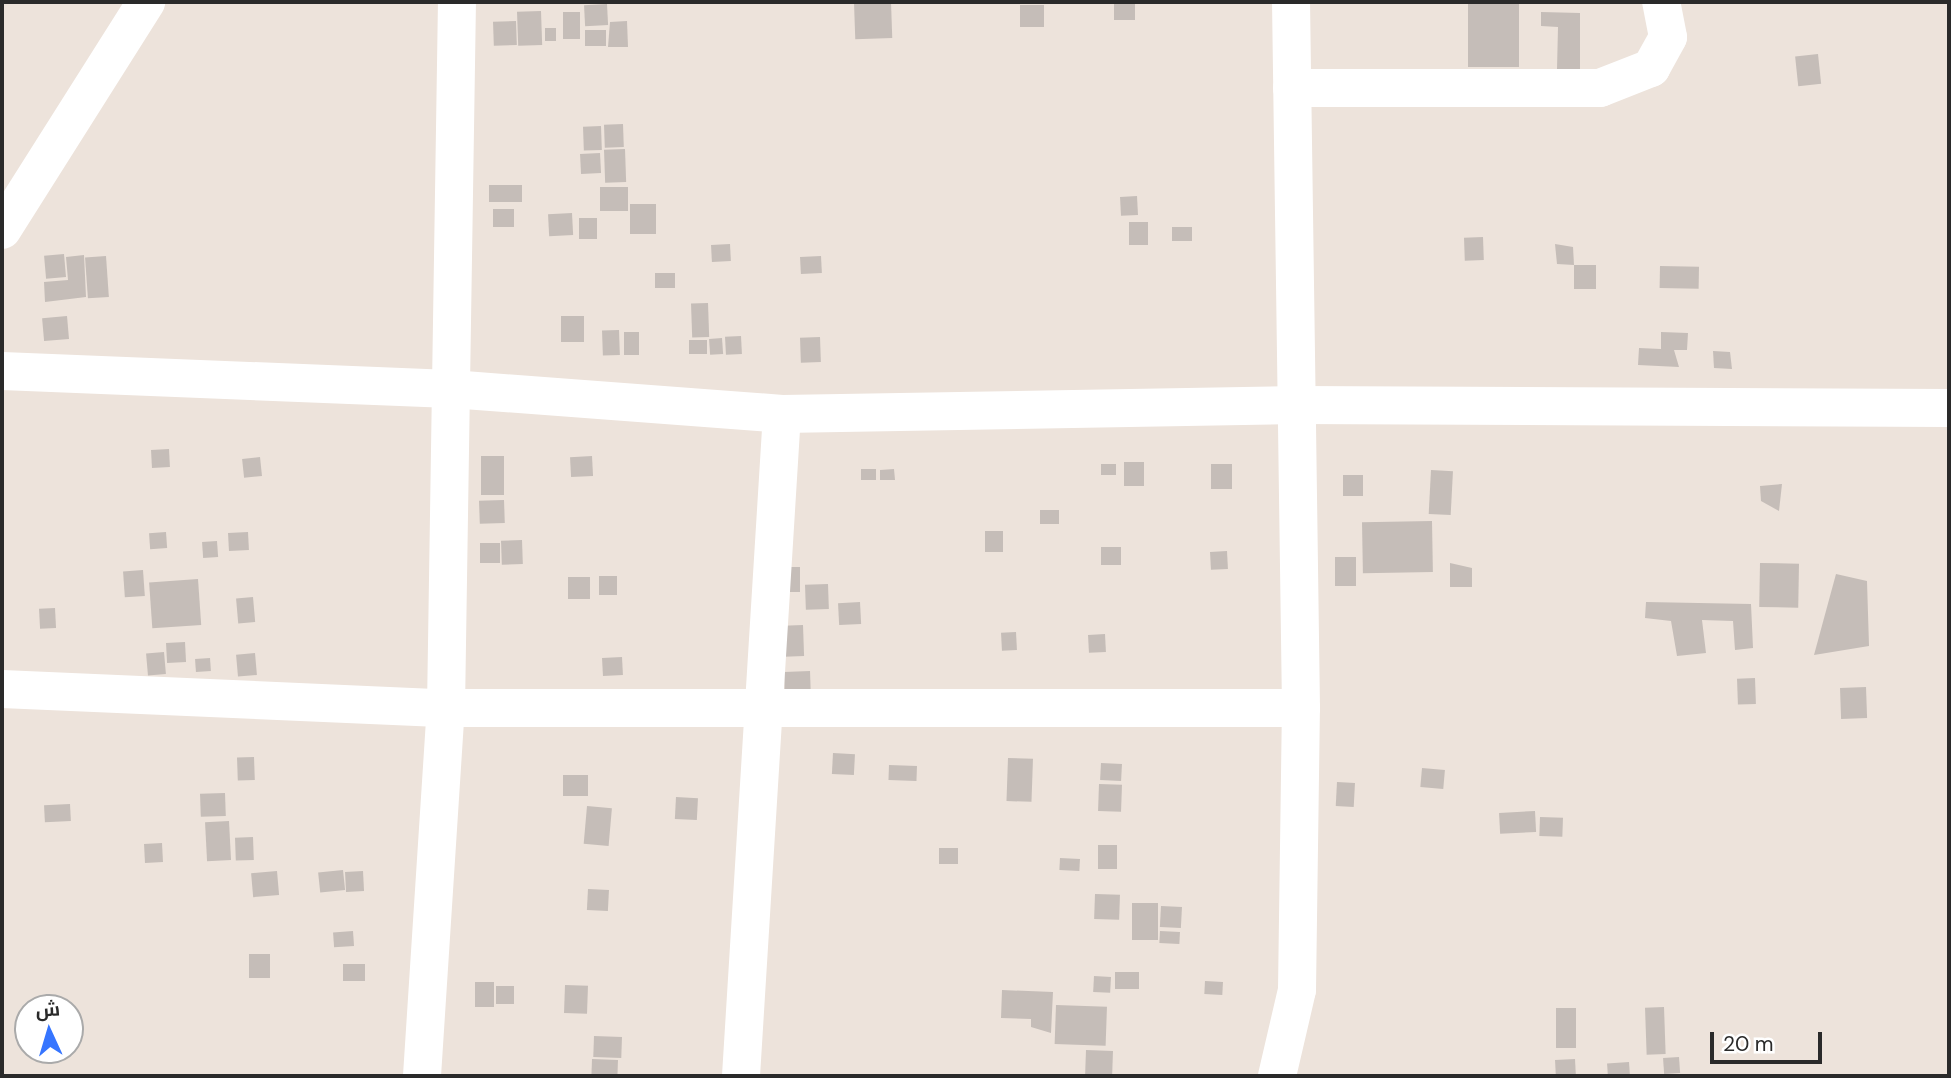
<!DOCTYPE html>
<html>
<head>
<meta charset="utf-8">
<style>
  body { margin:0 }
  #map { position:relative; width:1951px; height:1078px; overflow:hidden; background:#ede3db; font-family:"DM Sans",Cairo,sans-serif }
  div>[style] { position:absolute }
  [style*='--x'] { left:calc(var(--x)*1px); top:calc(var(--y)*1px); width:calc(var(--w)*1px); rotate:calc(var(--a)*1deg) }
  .building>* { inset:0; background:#c5bdb8; transform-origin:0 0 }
  .minor>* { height:38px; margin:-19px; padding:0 19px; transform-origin:19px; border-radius:19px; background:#fff }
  span { translate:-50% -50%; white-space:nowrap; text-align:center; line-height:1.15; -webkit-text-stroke:6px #fff; paint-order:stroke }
  .frame { position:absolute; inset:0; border:4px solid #2a2a2a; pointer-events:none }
  .north { position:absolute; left:14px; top:994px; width:70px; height:70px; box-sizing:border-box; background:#fff; border:2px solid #aaa; border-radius:50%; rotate:356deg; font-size:19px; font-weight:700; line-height:28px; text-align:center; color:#2a2a2a }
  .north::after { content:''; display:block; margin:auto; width:24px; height:32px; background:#3675ff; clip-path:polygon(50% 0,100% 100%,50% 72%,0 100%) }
  .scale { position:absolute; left:1710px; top:1032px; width:112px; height:32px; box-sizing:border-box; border:4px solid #2a2a2a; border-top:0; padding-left:9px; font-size:21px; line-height:24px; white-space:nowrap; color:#2a2a2a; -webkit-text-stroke:5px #fff; paint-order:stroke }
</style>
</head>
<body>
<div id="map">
  <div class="building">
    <i style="left:891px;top:2px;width:36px;height:37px;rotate:88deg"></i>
    <i style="left:1114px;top:2px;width:21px;height:18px"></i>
    <i style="left:1468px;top:2px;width:51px;height:65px"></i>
    <i style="left:607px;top:4px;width:21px;height:23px;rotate:87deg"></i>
    <i style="left:1044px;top:5px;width:22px;height:24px;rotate:90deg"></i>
    <i style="left:541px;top:11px;width:34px;height:24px;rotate:88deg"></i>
    <i style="left:563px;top:12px;width:17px;height:27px"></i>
    <i style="clip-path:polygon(1541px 12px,1580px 13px,1580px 69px,1557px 69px,1558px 27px,1541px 26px)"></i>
    <i style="left:516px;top:21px;width:24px;height:23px;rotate:88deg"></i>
    <i style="clip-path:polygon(627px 21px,628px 47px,608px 47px,610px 22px)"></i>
    <i style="left:545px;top:28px;width:11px;height:13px"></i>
    <i style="left:585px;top:30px;width:21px;height:16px"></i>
    <i style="left:1818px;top:54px;width:30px;height:23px;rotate:84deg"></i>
    <i style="left:623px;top:124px;width:23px;height:19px;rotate:88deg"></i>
    <i style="left:601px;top:126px;width:24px;height:18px;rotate:88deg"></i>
    <i style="left:625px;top:149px;width:33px;height:21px;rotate:88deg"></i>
    <i style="left:600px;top:153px;width:20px;height:20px;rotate:87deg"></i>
    <i style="left:522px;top:185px;width:17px;height:33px;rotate:90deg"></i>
    <i style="left:600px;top:187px;width:28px;height:24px"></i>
    <i style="left:1137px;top:196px;width:19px;height:17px;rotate:87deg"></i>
    <i style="left:630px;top:204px;width:26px;height:30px"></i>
    <i style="left:514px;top:209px;width:18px;height:21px;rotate:90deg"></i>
    <i style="left:572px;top:213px;width:22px;height:24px;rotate:87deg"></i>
    <i style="left:579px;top:218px;width:18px;height:21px"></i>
    <i style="left:1129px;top:222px;width:19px;height:23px"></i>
    <i style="left:1172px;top:227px;width:20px;height:14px"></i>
    <i style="left:1483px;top:237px;width:23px;height:19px;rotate:88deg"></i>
    <i style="left:730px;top:244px;width:17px;height:19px;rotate:87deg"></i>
    <i style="clip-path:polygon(1555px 244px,1573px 247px,1574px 265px,1557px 264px)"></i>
    <i style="left:64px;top:254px;width:23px;height:20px;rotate:85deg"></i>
    <i style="clip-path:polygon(84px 255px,86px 297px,45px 302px,44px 282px,68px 280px,66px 257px)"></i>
    <i style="left:106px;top:256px;width:41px;height:21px;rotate:86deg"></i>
    <i style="left:821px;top:256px;width:17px;height:21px;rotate:87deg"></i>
    <i style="left:1574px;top:265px;width:22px;height:24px"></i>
    <i style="left:1660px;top:266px;width:39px;height:22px;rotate:1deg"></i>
    <i style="left:675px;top:273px;width:15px;height:20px;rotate:90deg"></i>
    <i style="left:708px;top:303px;width:34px;height:17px;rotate:88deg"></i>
    <i style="left:67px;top:316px;width:23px;height:25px;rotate:85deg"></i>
    <i style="left:561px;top:316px;width:23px;height:26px"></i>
    <i style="left:619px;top:330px;width:25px;height:17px;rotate:88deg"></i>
    <i style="left:639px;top:332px;width:23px;height:15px;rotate:90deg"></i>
    <i style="clip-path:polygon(1661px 332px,1688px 333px,1687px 350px,1674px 350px,1679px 367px,1638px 365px,1639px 348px,1661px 349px)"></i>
    <i style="left:741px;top:336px;width:18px;height:16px;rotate:87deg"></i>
    <i style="left:820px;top:337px;width:25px;height:20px;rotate:88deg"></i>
    <i style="left:722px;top:338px;width:16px;height:13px;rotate:86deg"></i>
    <i style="left:707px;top:340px;width:14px;height:18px;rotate:90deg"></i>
    <i style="clip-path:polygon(1713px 351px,1730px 352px,1732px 369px,1714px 368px)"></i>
    <i style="left:169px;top:449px;width:18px;height:18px;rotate:87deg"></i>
    <i style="left:481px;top:456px;width:23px;height:39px"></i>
    <i style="left:592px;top:456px;width:20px;height:22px;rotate:87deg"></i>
    <i style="left:260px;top:457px;width:19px;height:18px;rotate:84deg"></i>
    <i style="left:1124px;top:462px;width:20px;height:24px"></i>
    <i style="left:1101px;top:464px;width:15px;height:11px"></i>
    <i style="left:1211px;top:464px;width:21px;height:25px"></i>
    <i style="left:861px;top:469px;width:15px;height:11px"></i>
    <i style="clip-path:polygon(894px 469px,895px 480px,880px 480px,880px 470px)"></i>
    <i style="left:1431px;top:470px;width:22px;height:44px;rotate:3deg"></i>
    <i style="left:1363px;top:475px;width:21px;height:20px;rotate:90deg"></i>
    <i style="clip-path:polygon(1782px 484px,1779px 511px,1761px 501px,1760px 486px)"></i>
    <i style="left:504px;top:500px;width:23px;height:25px;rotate:88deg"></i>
    <i style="left:1040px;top:510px;width:19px;height:14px"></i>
    <i style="left:1432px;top:521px;width:51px;height:70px;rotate:89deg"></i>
    <i style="left:985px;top:531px;width:18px;height:21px"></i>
    <i style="left:166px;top:532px;width:16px;height:17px;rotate:86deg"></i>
    <i style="left:248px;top:532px;width:18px;height:20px;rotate:87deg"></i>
    <i style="left:522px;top:540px;width:24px;height:21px;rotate:88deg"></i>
    <i style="left:217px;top:541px;width:16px;height:15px;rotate:86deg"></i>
    <i style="left:480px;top:543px;width:20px;height:20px"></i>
    <i style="left:1121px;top:547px;width:18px;height:20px;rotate:90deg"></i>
    <i style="left:1227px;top:551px;width:18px;height:17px;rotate:87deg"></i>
    <i style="left:1335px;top:557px;width:21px;height:29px"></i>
    <i style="clip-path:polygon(1450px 563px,1472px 568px,1472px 587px,1450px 587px)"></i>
    <i style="left:1760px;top:563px;width:39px;height:44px;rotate:1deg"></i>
    <i style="left:800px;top:567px;width:25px;height:15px;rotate:90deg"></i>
    <i style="left:143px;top:570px;width:26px;height:20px;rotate:86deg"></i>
    <i style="clip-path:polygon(1836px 574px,1867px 581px,1869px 646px,1814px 655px)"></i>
    <i style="left:617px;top:576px;width:19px;height:18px;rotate:90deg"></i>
    <i style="left:568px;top:577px;width:22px;height:22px"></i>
    <i style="left:198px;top:579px;width:46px;height:49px;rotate:86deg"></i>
    <i style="left:828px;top:584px;width:25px;height:23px;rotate:88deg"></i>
    <i style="left:253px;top:597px;width:25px;height:17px;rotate:85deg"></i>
    <i style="left:860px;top:602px;width:22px;height:22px;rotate:87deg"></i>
    <i style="clip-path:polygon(1646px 602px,1751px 604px,1753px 648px,1735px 650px,1733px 621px,1702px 620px,1706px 653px,1677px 656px,1671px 621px,1645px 618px)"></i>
    <i style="left:55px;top:608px;width:20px;height:16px;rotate:87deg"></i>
    <i style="left:803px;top:625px;width:31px;height:20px;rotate:88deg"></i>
    <i style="left:1016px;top:632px;width:18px;height:15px;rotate:87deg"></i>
    <i style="left:1105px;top:634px;width:18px;height:17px;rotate:87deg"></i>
    <i style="left:185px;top:642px;width:20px;height:19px;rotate:87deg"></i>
    <i style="left:164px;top:652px;width:22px;height:18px;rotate:85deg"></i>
    <i style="left:255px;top:653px;width:22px;height:19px;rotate:85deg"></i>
    <i style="left:622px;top:657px;width:18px;height:20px;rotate:87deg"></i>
    <i style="left:210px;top:658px;width:13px;height:15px;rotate:86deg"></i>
    <i style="left:810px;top:671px;width:33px;height:26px;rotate:88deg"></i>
    <i style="left:1755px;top:678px;width:26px;height:18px;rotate:88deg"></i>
    <i style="left:1866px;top:687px;width:31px;height:26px;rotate:88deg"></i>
    <i style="left:833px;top:753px;width:22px;height:21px;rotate:3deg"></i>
    <i style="left:254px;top:757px;width:23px;height:17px;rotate:88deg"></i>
    <i style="left:1008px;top:758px;width:25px;height:43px;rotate:2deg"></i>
    <i style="left:1101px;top:763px;width:21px;height:17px;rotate:3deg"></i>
    <i style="left:889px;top:765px;width:28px;height:15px;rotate:2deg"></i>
    <i style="left:1422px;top:768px;width:23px;height:19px;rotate:5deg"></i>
    <i style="left:563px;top:775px;width:25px;height:21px"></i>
    <i style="left:1337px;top:782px;width:18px;height:24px;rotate:3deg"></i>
    <i style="left:1099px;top:784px;width:23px;height:27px;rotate:2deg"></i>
    <i style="left:225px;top:793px;width:23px;height:25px;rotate:88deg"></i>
    <i style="left:676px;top:797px;width:22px;height:22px;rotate:3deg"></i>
    <i style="left:70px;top:804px;width:17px;height:26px;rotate:87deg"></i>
    <i style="left:587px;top:806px;width:25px;height:38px;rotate:5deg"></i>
    <i style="left:1535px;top:811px;width:21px;height:36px;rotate:87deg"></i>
    <i style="left:1540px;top:817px;width:23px;height:19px;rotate:2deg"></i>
    <i style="left:229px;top:821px;width:39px;height:24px;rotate:87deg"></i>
    <i style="left:253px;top:837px;width:23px;height:18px;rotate:88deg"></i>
    <i style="left:162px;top:843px;width:19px;height:18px;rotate:87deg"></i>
    <i style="left:1098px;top:845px;width:19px;height:24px"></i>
    <i style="left:939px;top:848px;width:19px;height:16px"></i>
    <i style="left:1060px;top:858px;width:20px;height:12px;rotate:3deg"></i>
    <i style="left:343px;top:870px;width:20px;height:25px;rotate:84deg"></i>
    <i style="left:277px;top:871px;width:24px;height:26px;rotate:85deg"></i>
    <i style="left:363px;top:871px;width:20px;height:18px;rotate:87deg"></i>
    <i style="left:588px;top:889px;width:21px;height:21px;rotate:3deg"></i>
    <i style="left:1095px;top:894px;width:25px;height:25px;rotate:2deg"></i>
    <i style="left:1132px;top:903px;width:26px;height:37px"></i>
    <i style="left:1161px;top:906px;width:21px;height:21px;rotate:3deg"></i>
    <i style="left:353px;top:931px;width:15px;height:20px;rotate:86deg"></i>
    <i style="left:1160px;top:931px;width:20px;height:12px;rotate:3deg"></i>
    <i style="left:249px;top:954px;width:21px;height:24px"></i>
    <i style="left:343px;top:964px;width:22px;height:17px"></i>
    <i style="left:1115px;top:972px;width:24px;height:17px"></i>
    <i style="left:1094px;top:976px;width:17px;height:16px;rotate:3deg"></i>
    <i style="left:1205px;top:981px;width:18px;height:13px;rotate:3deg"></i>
    <i style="left:475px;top:982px;width:19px;height:25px"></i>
    <i style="left:565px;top:985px;width:23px;height:28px;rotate:2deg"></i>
    <i style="left:496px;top:986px;width:18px;height:18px"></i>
    <i style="clip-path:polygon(1002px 990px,1053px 992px,1051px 1033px,1031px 1027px,1031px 1019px,1001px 1018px)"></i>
    <i style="left:1056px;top:1005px;width:51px;height:39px;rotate:2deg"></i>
    <i style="left:1664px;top:1007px;width:47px;height:19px;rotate:88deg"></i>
    <i style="left:1556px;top:1008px;width:20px;height:40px"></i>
    <i style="left:594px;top:1036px;width:28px;height:21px;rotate:2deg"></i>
    <i style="left:1086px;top:1050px;width:27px;height:26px;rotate:2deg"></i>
    <i style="left:1679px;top:1057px;width:16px;height:16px;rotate:86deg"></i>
    <i style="left:592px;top:1059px;width:26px;height:17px;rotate:2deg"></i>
    <i style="left:1575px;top:1059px;width:17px;height:20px;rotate:87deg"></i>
    <i style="left:1629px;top:1062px;width:14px;height:22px;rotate:86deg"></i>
  </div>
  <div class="minor">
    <i style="--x:1292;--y:88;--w:308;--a:0"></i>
    <i style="--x:1600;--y:88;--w:55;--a:-21.4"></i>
    <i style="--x:1651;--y:68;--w:35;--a:-61"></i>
    <i style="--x:1668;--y:37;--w:36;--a:-101"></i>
    <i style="--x:2;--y:230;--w:270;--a:-57.7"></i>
    <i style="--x:2;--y:371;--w:449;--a:2.3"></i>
    <i style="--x:451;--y:389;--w:332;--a:4.3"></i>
    <i style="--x:782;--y:414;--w:514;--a:-1"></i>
    <i style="--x:1296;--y:405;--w:653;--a:0.26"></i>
    <i style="--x:2;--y:689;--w:444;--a:2.5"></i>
    <i style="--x:446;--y:708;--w:855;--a:0"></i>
    <i style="--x:422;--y:1076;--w:369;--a:-86.3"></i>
    <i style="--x:446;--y:708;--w:706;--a:-89.11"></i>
    <i style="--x:741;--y:1076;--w:663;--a:-86.46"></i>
    <i style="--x:1277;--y:1076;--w:88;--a:-76.9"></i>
    <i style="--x:1297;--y:990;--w:282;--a:-89.2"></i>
    <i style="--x:1301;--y:708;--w:706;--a:-90.81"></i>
  </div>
  <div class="frame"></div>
  <div class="north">ش</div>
  <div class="scale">20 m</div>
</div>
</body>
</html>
